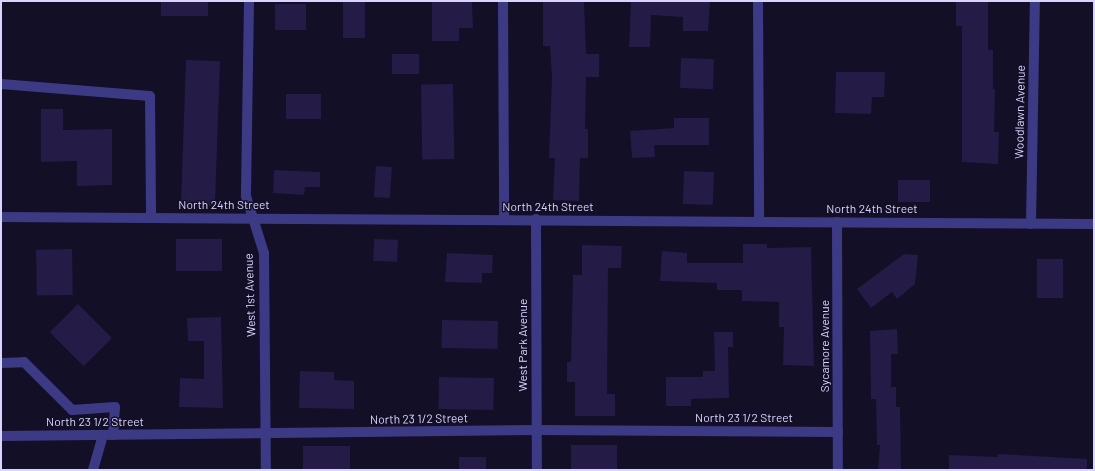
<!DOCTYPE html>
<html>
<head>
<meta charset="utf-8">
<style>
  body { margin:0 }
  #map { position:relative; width:1095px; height:471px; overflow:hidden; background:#130f26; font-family:Barlow,sans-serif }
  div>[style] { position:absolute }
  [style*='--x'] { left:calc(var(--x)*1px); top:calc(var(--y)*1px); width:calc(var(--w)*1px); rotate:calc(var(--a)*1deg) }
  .building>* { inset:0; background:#241b47; transform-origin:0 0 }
  .minor>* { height:10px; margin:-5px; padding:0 5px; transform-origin:5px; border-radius:5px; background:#3d3a85 }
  span { translate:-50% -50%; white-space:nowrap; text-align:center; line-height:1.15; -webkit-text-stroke:3px #130f26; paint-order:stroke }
  .street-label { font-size:12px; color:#d9d4ff }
  .frame { position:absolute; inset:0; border:2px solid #d9d4ff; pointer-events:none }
</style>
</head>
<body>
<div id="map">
  <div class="building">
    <i style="left:161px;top:1px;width:47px;height:15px"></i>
    <i style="left:343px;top:1px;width:22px;height:37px"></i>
    <i style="clip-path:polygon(432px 1px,472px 1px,473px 28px,459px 28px,459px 41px,432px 41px)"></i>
    <i style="clip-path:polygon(543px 1px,584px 1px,586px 54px,599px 54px,599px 77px,586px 77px,585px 129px,588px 129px,588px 158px,580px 158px,579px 201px,553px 200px,555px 158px,549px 158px,552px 78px,550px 46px,543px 46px)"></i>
    <i style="clip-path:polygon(631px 1px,710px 1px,708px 31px,683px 31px,683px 17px,651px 15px,650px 47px,629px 47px)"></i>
    <i style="clip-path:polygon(956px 1px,988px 1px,988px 50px,993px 50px,993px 89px,995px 89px,994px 132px,999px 132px,998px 164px,962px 162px,962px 26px,956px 26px)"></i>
    <i style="left:275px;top:4px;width:31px;height:26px"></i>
    <i style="left:392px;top:54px;width:27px;height:20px"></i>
    <i style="left:681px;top:58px;width:33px;height:30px;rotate:2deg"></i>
    <i style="left:186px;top:60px;width:34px;height:145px;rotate:2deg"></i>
    <i style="clip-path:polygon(836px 72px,885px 72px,884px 97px,872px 97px,871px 114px,835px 113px)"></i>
    <i style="left:453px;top:84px;width:75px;height:32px;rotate:89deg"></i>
    <i style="left:286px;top:94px;width:35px;height:25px"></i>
    <i style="clip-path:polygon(41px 109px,63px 109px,63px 130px,112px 129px,112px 185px,77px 186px,77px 161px,41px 162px)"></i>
    <i style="clip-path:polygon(674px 118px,709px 118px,709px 145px,654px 145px,655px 157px,632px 158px,630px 131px,674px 128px)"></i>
    <i style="left:376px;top:166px;width:16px;height:31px;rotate:4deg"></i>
    <i style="clip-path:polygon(274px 170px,320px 172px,320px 187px,305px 187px,304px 195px,273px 193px)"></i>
    <i style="left:684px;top:171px;width:30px;height:33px;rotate:2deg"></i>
    <i style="left:898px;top:180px;width:32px;height:22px"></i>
    <i style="left:176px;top:239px;width:46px;height:32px"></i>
    <i style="left:374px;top:239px;width:24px;height:22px;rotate:2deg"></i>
    <i style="clip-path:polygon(743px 244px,767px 244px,767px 248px,811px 247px,814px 366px,783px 365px,784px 327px,779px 327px,779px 302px,742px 301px,742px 290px,717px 290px,717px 283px,660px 281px,662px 251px,687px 253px,687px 263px,743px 263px)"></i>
    <i style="clip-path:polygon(582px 245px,622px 246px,621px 268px,608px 268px,607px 394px,615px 394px,615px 416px,575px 416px,575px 382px,567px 382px,567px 362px,571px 362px,573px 275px,582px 275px)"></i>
    <i style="left:72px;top:249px;width:46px;height:36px;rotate:89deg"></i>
    <i style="clip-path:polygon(447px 253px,493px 255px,492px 273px,482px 273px,482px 283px,445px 282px)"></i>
    <i style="clip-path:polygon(904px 254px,918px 255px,915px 284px,897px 299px,892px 292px,871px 308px,857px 289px)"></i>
    <i style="left:1037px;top:259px;width:26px;height:39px"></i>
    <i style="left:78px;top:304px;width:48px;height:40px;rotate:45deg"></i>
    <i style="clip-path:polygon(221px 317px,223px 408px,179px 407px,180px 378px,204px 379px,204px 341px,188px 341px,187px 318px)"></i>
    <i style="left:442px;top:320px;width:56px;height:28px;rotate:1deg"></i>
    <i style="clip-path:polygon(897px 329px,898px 354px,891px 354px,891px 387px,896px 387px,896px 407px,900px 407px,901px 470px,878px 470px,880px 445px,877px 445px,876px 399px,871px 399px,870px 331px)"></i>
    <i style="clip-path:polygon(714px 332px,733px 332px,733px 347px,728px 347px,729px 398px,691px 399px,691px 406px,666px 406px,666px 377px,703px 377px,703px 371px,715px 371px)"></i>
    <i style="clip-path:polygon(300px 371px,334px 372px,334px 380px,354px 381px,354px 409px,299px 408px)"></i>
    <i style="left:439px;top:377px;width:55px;height:32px;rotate:1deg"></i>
    <i style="left:617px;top:445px;width:25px;height:46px;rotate:90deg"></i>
    <i style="left:303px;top:446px;width:47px;height:24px"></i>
    <i style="clip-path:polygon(998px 454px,1087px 459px,1087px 470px,949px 470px,949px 455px,998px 457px)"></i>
    <i style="left:459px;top:457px;width:27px;height:13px"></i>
  </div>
  <div class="minor">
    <i style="--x:249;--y:1;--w:195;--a:90.9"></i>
    <i style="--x:246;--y:196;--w:60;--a:72.5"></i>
    <i style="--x:264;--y:253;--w:217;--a:89.5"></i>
    <i style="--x:503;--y:1;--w:218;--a:89.7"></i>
    <i style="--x:758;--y:1;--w:220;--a:89.7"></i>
    <i style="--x:1;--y:84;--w:149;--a:4.6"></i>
    <i style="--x:150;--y:96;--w:122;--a:89.5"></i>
    <i style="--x:1;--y:217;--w:1093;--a:0.37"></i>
    <i style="--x:536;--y:219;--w:251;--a:89.8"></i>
    <i style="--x:837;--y:222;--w:248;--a:89.8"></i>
    <i style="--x:1031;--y:224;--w:223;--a:-89"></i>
    <i style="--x:1;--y:363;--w:23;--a:-2"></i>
    <i style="--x:24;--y:362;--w:68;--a:45"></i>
    <i style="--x:72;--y:410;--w:43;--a:-4"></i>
    <i style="--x:115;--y:407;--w:28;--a:94"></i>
    <i style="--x:1;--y:436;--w:536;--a:-0.64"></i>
    <i style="--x:537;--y:430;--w:301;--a:0.4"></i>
    <i style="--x:93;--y:470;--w:36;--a:-74"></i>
  </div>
  <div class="street-label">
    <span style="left:1020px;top:112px;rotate:-89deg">Woodlawn Avenue</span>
    <span style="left:224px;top:205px">North 24th Street</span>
    <span style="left:548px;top:207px">North 24th Street</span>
    <span style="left:872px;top:209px">North 24th Street</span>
    <span style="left:250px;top:295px;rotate:-92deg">West 1st Avenue</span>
    <span style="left:523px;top:345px;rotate:-90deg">West Park Avenue</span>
    <span style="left:825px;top:346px;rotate:-90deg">Sycamore Avenue</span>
    <span style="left:744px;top:418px">North 23 1/2 Street</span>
    <span style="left:419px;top:419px;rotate:-1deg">North 23 1/2 Street</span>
    <span style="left:95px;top:422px">North 23 1/2 Street</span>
  </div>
  <div class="frame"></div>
</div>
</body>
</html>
